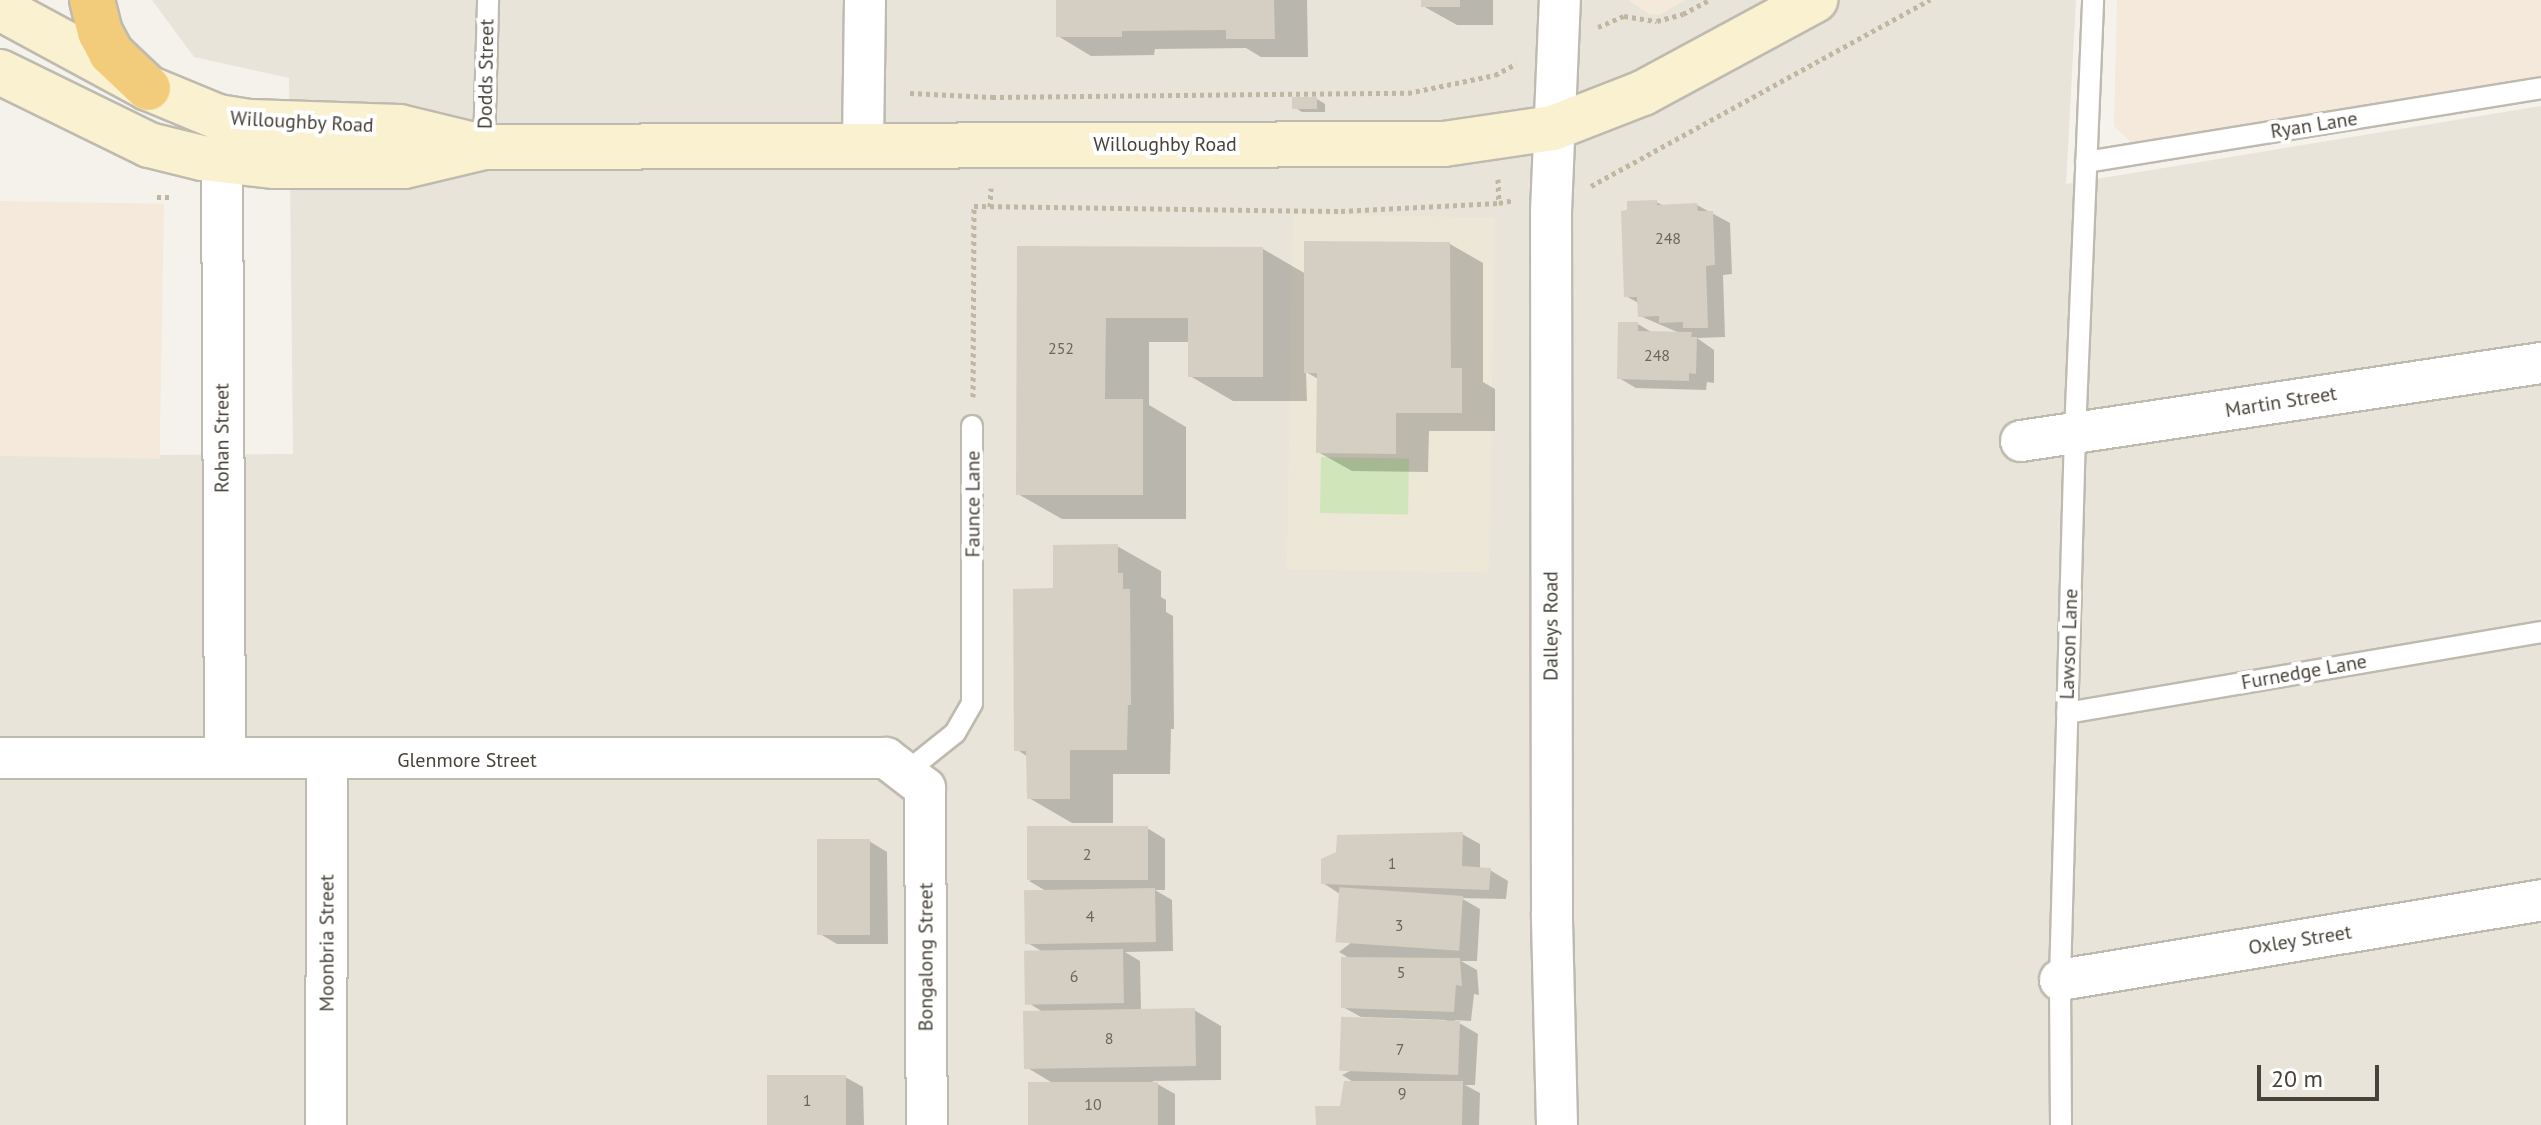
<!DOCTYPE html>
<html>
<head>
<meta charset="utf-8">
<style>
  body { margin:0 }
  #map { position:relative; width:2541px; height:1125px; overflow:hidden; background:#f5f2ec; font-family:"PT Sans",sans-serif }
  div>[style] { position:absolute }
  [style*='--x'] { left:calc(var(--x)*1px); top:calc(var(--y)*1px); width:calc(var(--w)*1px); rotate:calc(var(--a)*1deg) }
  .residential>* { inset:0; background:#e8e4da }
  .commercial>* { inset:0; background:#f4e9da; transform-origin:0 0 }
  .education>* { inset:0; background:#ece7d7; transform-origin:0 0 }
  .green>* { inset:0; background:#d0e5b9; transform-origin:0 0 }
  .shadow>* { inset:0; background:#0003 }
  .building>* { inset:0; background:#d5cec2; transform-origin:0 0 }
  .path>* { height:5px; margin-top:-2.5px; transform-origin:0; background:repeating-linear-gradient(90deg,#c0b6a1 0 4px,transparent 0 8px) }
  .roads { filter:drop-shadow(2px 0 #bfbaaf) drop-shadow(-2px 0 #bfbaaf) drop-shadow(0 2px #bfbaaf) drop-shadow(0 -2px #bfbaaf) }
  .service>* { height:20px; margin:-10px; padding:0 10px; transform-origin:10px; border-radius:10px; background:#fff }
  .minor>* { height:40px; margin:-20px; padding:0 20px; transform-origin:20px; border-radius:20px; background:#fff }
  .secondary>* { height:44px; margin:-22px; padding:0 22px; transform-origin:22px; border-radius:22px; background:#faf1d0 }
  .motorway>* { height:44px; margin:-22px; padding:0 22px; transform-origin:22px; border-radius:22px; background:#f2cc7a }
  span { translate:-50% -50%; white-space:nowrap; text-align:center; line-height:1.15; -webkit-text-stroke:8px #fff; paint-order:stroke }
  .number-label { font-size:16px; color:#6b665c }
  .number-label span { -webkit-text-stroke-width:0 }
  .street-label { font-size:20px; color:#48433a }
  .scale { position:absolute; left:2257px; top:1065px; width:122px; height:36px; box-sizing:border-box; border:4px solid #48433a; border-top:0; padding-left:10px; font-size:24px; line-height:28px; white-space:nowrap; color:#48433a; -webkit-text-stroke:6px #fff; paint-order:stroke }
</style>
</head>
<body>
<div id="map">
  <div class="residential">
    <i style="clip-path:polygon(152px 0,2076px 0,2066px 184px,2541px 106px,2541px 1125px,0 1125px,0 456px,293px 454px,289px 78px,194px 57px)"></i>
  </div>
  <div class="commercial">
    <i style="clip-path:polygon(1628px 0,1686px 0,1659px 15px,1649px 14px)"></i>
    <i style="clip-path:polygon(2117px 0,2541px 0,2541px 79px,2133px 144px,2114px 126px)"></i>
    <i style="left:0;top:201px;width:164px;height:255px;rotate:1deg"></i>
  </div>
  <div class="education">
    <i style="left:1293px;top:214px;width:202px;height:355px;rotate:1deg"></i>
  </div>
  <div class="green">
    <i style="left:1321px;top:457px;width:88px;height:56px;rotate:1deg"></i>
  </div>
  <div class="shadow">
    <i style="clip-path:polygon(1058px 0,1307px 0,1308px 57px,1261px 57px,1246px 48px,1155px 49px,1154px 55px,1091px 56px,1058px 36px)"></i>
    <i style="clip-path:polygon(1423px 0,1493px 0,1493px 25px,1457px 25px,1423px 6px)"></i>
    <i style="clip-path:polygon(1317px 99px,1325px 104px,1325px 112px,1302px 112px,1294px 107px)"></i>
    <i style="clip-path:polygon(1656px 202px,1664px 206px,1697px 205px,1730px 223px,1732px 274px,1723px 275px,1725px 337px,1697px 338px,1714px 350px,1714px 383px,1707px 382px,1706px 390px,1636px 388px,1619px 378px,1638px 324px,1653px 333px,1682px 334px,1640px 316px,1640px 304px,1626px 296px)"></i>
    <i style="clip-path:polygon(1450px 244px,1483px 263px,1483px 382px,1495px 389px,1495px 431px,1429px 431px,1428px 472px,1352px 471px,1318px 452px,1318px 379px,1306px 372px,1307px 401px,1233px 401px,1190px 376px,1190px 342px,1149px 342px,1149px 405px,1186px 427px,1186px 519px,1062px 519px,1018px 494px,1019px 248px,1263px 249px,1306px 274px)"></i>
    <i style="clip-path:polygon(1117px 546px,1161px 571px,1161px 597px,1166px 600px,1166px 612px,1173px 616px,1174px 729px,1171px 729px,1170px 774px,1113px 774px,1113px 823px,1072px 823px,1029px 798px,1028px 757px,1016px 749px,1055px 590px)"></i>
    <i style="clip-path:polygon(1147px 828px,1165px 839px,1165px 890px,1155px 890px,1172px 900px,1173px 951px,1125px 952px,1140px 961px,1141px 1011px,1194px 1010px,1221px 1026px,1221px 1080px,1152px 1081px,1175px 1094px,1175px 1125px,1030px 1125px,1056px 1085px,1026px 1067px,1043px 1012px,1027px 1002px,1043px 952px,1026px 942px,1046px 891px,1029px 881px)"></i>
    <i style="clip-path:polygon(1462px 834px,1480px 844px,1480px 870px,1490px 870px,1508px 881px,1506px 899px,1461px 898px,1480px 909px,1477px 961px,1461px 961px,1477px 970px,1479px 995px,1474px 994px,1471px 1021px,1454px 1020px,1478px 1034px,1475px 1085px,1465px 1085px,1480px 1093px,1479px 1125px,1318px 1125px,1342px 1108px,1355px 1083px,1342px 1075px,1446px 1024px,1446px 1020px,1361px 1017px,1343px 1007px,1351px 959px,1339px 952px,1412px 896px,1340px 894px,1323px 883px)"></i>
    <i style="clip-path:polygon(869px 841px,887px 852px,888px 944px,837px 944px,820px 934px)"></i>
    <i style="clip-path:polygon(845px 1077px,863px 1087px,864px 1125px,770px 1125px)"></i>
  </div>
  <div class="building">
    <i style="clip-path:polygon(1056px 0,1274px 0,1275px 39px,1226px 39px,1226px 30px,1122px 31px,1122px 37px,1056px 37px)"></i>
    <i style="left:1421px;top:0;width:39px;height:7px"></i>
    <i style="left:1292px;top:97px;width:25px;height:12px"></i>
    <i style="clip-path:polygon(1657px 200px,1657px 205px,1697px 203px,1698px 211px,1713px 211px,1715px 265px,1706px 266px,1708px 328px,1683px 328px,1683px 322px,1659px 323px,1659px 316px,1638px 317px,1637px 297px,1624px 297px,1621px 211px,1627px 210px,1627px 201px)"></i>
    <i style="clip-path:polygon(1304px 241px,1450px 242px,1451px 368px,1462px 368px,1462px 413px,1396px 413px,1396px 454px,1316px 453px,1317px 373px,1304px 373px)"></i>
    <i style="clip-path:polygon(1017px 246px,1263px 247px,1263px 377px,1188px 377px,1188px 318px,1106px 318px,1105px 399px,1143px 399px,1143px 495px,1016px 495px)"></i>
    <i style="clip-path:polygon(1618px 322px,1638px 322px,1638px 331px,1692px 332px,1691px 337px,1697px 337px,1696px 374px,1689px 373px,1689px 381px,1617px 379px)"></i>
    <i style="clip-path:polygon(1118px 544px,1118px 573px,1123px 573px,1123px 589px,1130px 589px,1131px 705px,1128px 705px,1127px 750px,1070px 750px,1070px 799px,1027px 799px,1026px 751px,1014px 751px,1013px 589px,1053px 588px,1053px 545px)"></i>
    <i style="left:1148px;top:826px;width:54px;height:121px;rotate:90deg"></i>
    <i style="clip-path:polygon(1463px 832px,1462px 866px,1491px 868px,1489px 890px,1321px 884px,1321px 859px,1336px 852px,1337px 835px)"></i>
    <i style="left:817px;top:839px;width:53px;height:96px"></i>
    <i style="left:1155px;top:888px;width:54px;height:131px;rotate:89deg"></i>
    <i style="left:1463px;top:896px;width:55px;height:124px;rotate:94deg"></i>
    <i style="left:1123px;top:949px;width:54px;height:99px;rotate:89deg"></i>
    <i style="clip-path:polygon(1341px 957px,1460px 958px,1462px 986px,1456px 985px,1454px 1012px,1341px 1008px)"></i>
    <i style="left:1195px;top:1008px;width:58px;height:172px;rotate:89deg"></i>
    <i style="left:1460px;top:1021px;width:54px;height:119px;rotate:92deg"></i>
    <i style="left:846px;top:1075px;width:50px;height:79px;rotate:90deg"></i>
    <i style="clip-path:polygon(1344px 1081px,1463px 1081px,1462px 1125px,1316px 1125px,1315px 1106px,1340px 1106px)"></i>
    <i style="left:1158px;top:1082px;width:43px;height:130px;rotate:90deg"></i>
  </div>
  <div class="path">
    <i style="--x:1598;--y:27;--w:28;--a:-23"></i>
    <i style="--x:1624;--y:16;--w:33;--a:9"></i>
    <i style="--x:1657;--y:21;--w:27;--a:-15"></i>
    <i style="--x:1683;--y:14;--w:30;--a:-28"></i>
    <i style="--x:910;--y:93;--w:82;--a:2.8"></i>
    <i style="--x:992;--y:97;--w:416;--a:-0.6"></i>
    <i style="--x:1408;--y:93;--w:89;--a:-11.7"></i>
    <i style="--x:1495;--y:75;--w:24;--a:-28"></i>
    <i style="--x:1498;--y:179;--w:24;--a:88"></i>
    <i style="--x:1499;--y:203;--w:15;--a:-11"></i>
    <i style="--x:1591;--y:186;--w:387;--a:-28.8"></i>
    <i style="--x:157;--y:197;--w:13;--a:0"></i>
    <i style="--x:990;--y:207;--w:19;--a:-87"></i>
    <i style="--x:973;--y:397;--w:191;--a:-89.7"></i>
    <i style="--x:974;--y:206;--w:367;--a:0.8"></i>
    <i style="--x:1341;--y:211;--w:158;--a:-2.9"></i>
  </div>
  <div class="roads">
    <div class="service">
      <i style="--x:484;--y:147;--w:147;--a:-88.4"></i>
      <i style="--x:2086;--y:162;--w:461;--a:-9.2"></i>
      <i style="--x:2067;--y:713;--w:481;--a:-9.7"></i>
      <i style="--x:905;--y:773;--w:64;--a:-38.7"></i>
      <i style="--x:955;--y:733;--w:34;--a:-60"></i>
      <i style="--x:972;--y:703;--w:277;--a:-90"></i>
      <i style="--x:2061;--y:1125;--w:145;--a:-90.4"></i>
      <i style="--x:2060;--y:980;--w:547;--a:-88.43"></i>
      <i style="--x:2075;--y:433;--w:433;--a:-87.6"></i>
    </div>
    <div class="minor">
      <i style="--x:863;--y:143;--w:143;--a:-89.2"></i>
      <i style="--x:222;--y:161;--w:596;--a:89.71"></i>
      <i style="--x:2021;--y:441;--w:526;--a:-8.53"></i>
      <i style="--x:0;--y:758;--w:886;--a:0"></i>
      <i style="--x:886;--y:758;--w:49;--a:37.6"></i>
      <i style="--x:925;--y:788;--w:337;--a:89.7"></i>
      <i style="--x:2060;--y:980;--w:488;--a:-9.4"></i>
      <i style="--x:326;--y:1125;--w:364;--a:-89.8"></i>
      <i style="--x:1557;--y:1125;--w:212;--a:-91.4"></i>
      <i style="--x:1552;--y:913;--w:701;--a:-90.08"></i>
      <i style="--x:1551;--y:212;--w:212;--a:-87.6"></i>
    </div>
    <div class="secondary">
      <i style="--x:0;--y:8;--w:168;--a:28.4"></i>
      <i style="--x:148;--y:88;--w:76;--a:22.5"></i>
      <i style="--x:218;--y:117;--w:33;--a:9"></i>
      <i style="--x:251;--y:122;--w:148;--a:1.9"></i>
      <i style="--x:399;--y:127;--w:85;--a:13.5"></i>
      <i style="--x:0;--y:72;--w:166;--a:26.1"></i>
      <i style="--x:149;--y:145;--w:55;--a:13.8"></i>
      <i style="--x:202;--y:158;--w:73;--a:6.3"></i>
      <i style="--x:275;--y:166;--w:129;--a:0"></i>
      <i style="--x:404;--y:166;--w:82;--a:-13.4"></i>
      <i style="--x:484;--y:147;--w:960;--a:-0.18"></i>
      <i style="--x:1444;--y:144;--w:110;--a:-8.4"></i>
      <i style="--x:1553;--y:128;--w:97;--a:-21.3"></i>
      <i style="--x:1643;--y:93;--w:196;--a:-28.4"></i>
    </div>
    <div class="motorway">
      <i style="--x:92;--y:0;--w:33;--a:76"></i>
      <i style="--x:100;--y:32;--w:24;--a:62"></i>
      <i style="--x:111;--y:53;--w:51;--a:43.4"></i>
    </div>
  </div>
  <div class="number-label">
    <span style="left:1668px;top:238px">248</span>
    <span style="left:1061px;top:348px">252</span>
    <span style="left:1657px;top:355px">248</span>
    <span style="left:1087px;top:854px">2</span>
    <span style="left:1392px;top:863px">1</span>
    <span style="left:1090px;top:916px">4</span>
    <span style="left:1399px;top:925px">3</span>
    <span style="left:1401px;top:972px">5</span>
    <span style="left:1074px;top:976px">6</span>
    <span style="left:1109px;top:1038px">8</span>
    <span style="left:1400px;top:1049px">7</span>
    <span style="left:1402px;top:1093px">9</span>
    <span style="left:807px;top:1100px">1</span>
    <span style="left:1093px;top:1104px">10</span>
  </div>
  <div class="street-label">
    <span style="left:486px;top:74px;rotate:-89deg">Dodds Street</span>
    <span style="left:302px;top:122px;rotate:3deg">Willoughby Road</span>
    <span style="left:2314px;top:125px;rotate:-9deg">Ryan Lane</span>
    <span style="left:1165px;top:144px">Willoughby Road</span>
    <span style="left:2281px;top:402px;rotate:-9deg">Martin Street</span>
    <span style="left:222px;top:438px;rotate:-90deg">Rohan Street</span>
    <span style="left:973px;top:504px;rotate:-90deg">Faunce Lane</span>
    <span style="left:1551px;top:626px;rotate:-90deg">Dalleys Road</span>
    <span style="left:2069px;top:644px;rotate:-88deg">Lawson Lane</span>
    <span style="left:2304px;top:672px;rotate:-10deg">Furnedge Lane</span>
    <span style="left:467px;top:760px">Glenmore Street</span>
    <span style="left:2300px;top:940px;rotate:-9deg">Oxley Street</span>
    <span style="left:327px;top:943px;rotate:-90deg">Moonbria Street</span>
    <span style="left:926px;top:957px;rotate:-90deg">Bongalong Street</span>
  </div>
  <div class="scale">20 m</div>
</div>
</body>
</html>
